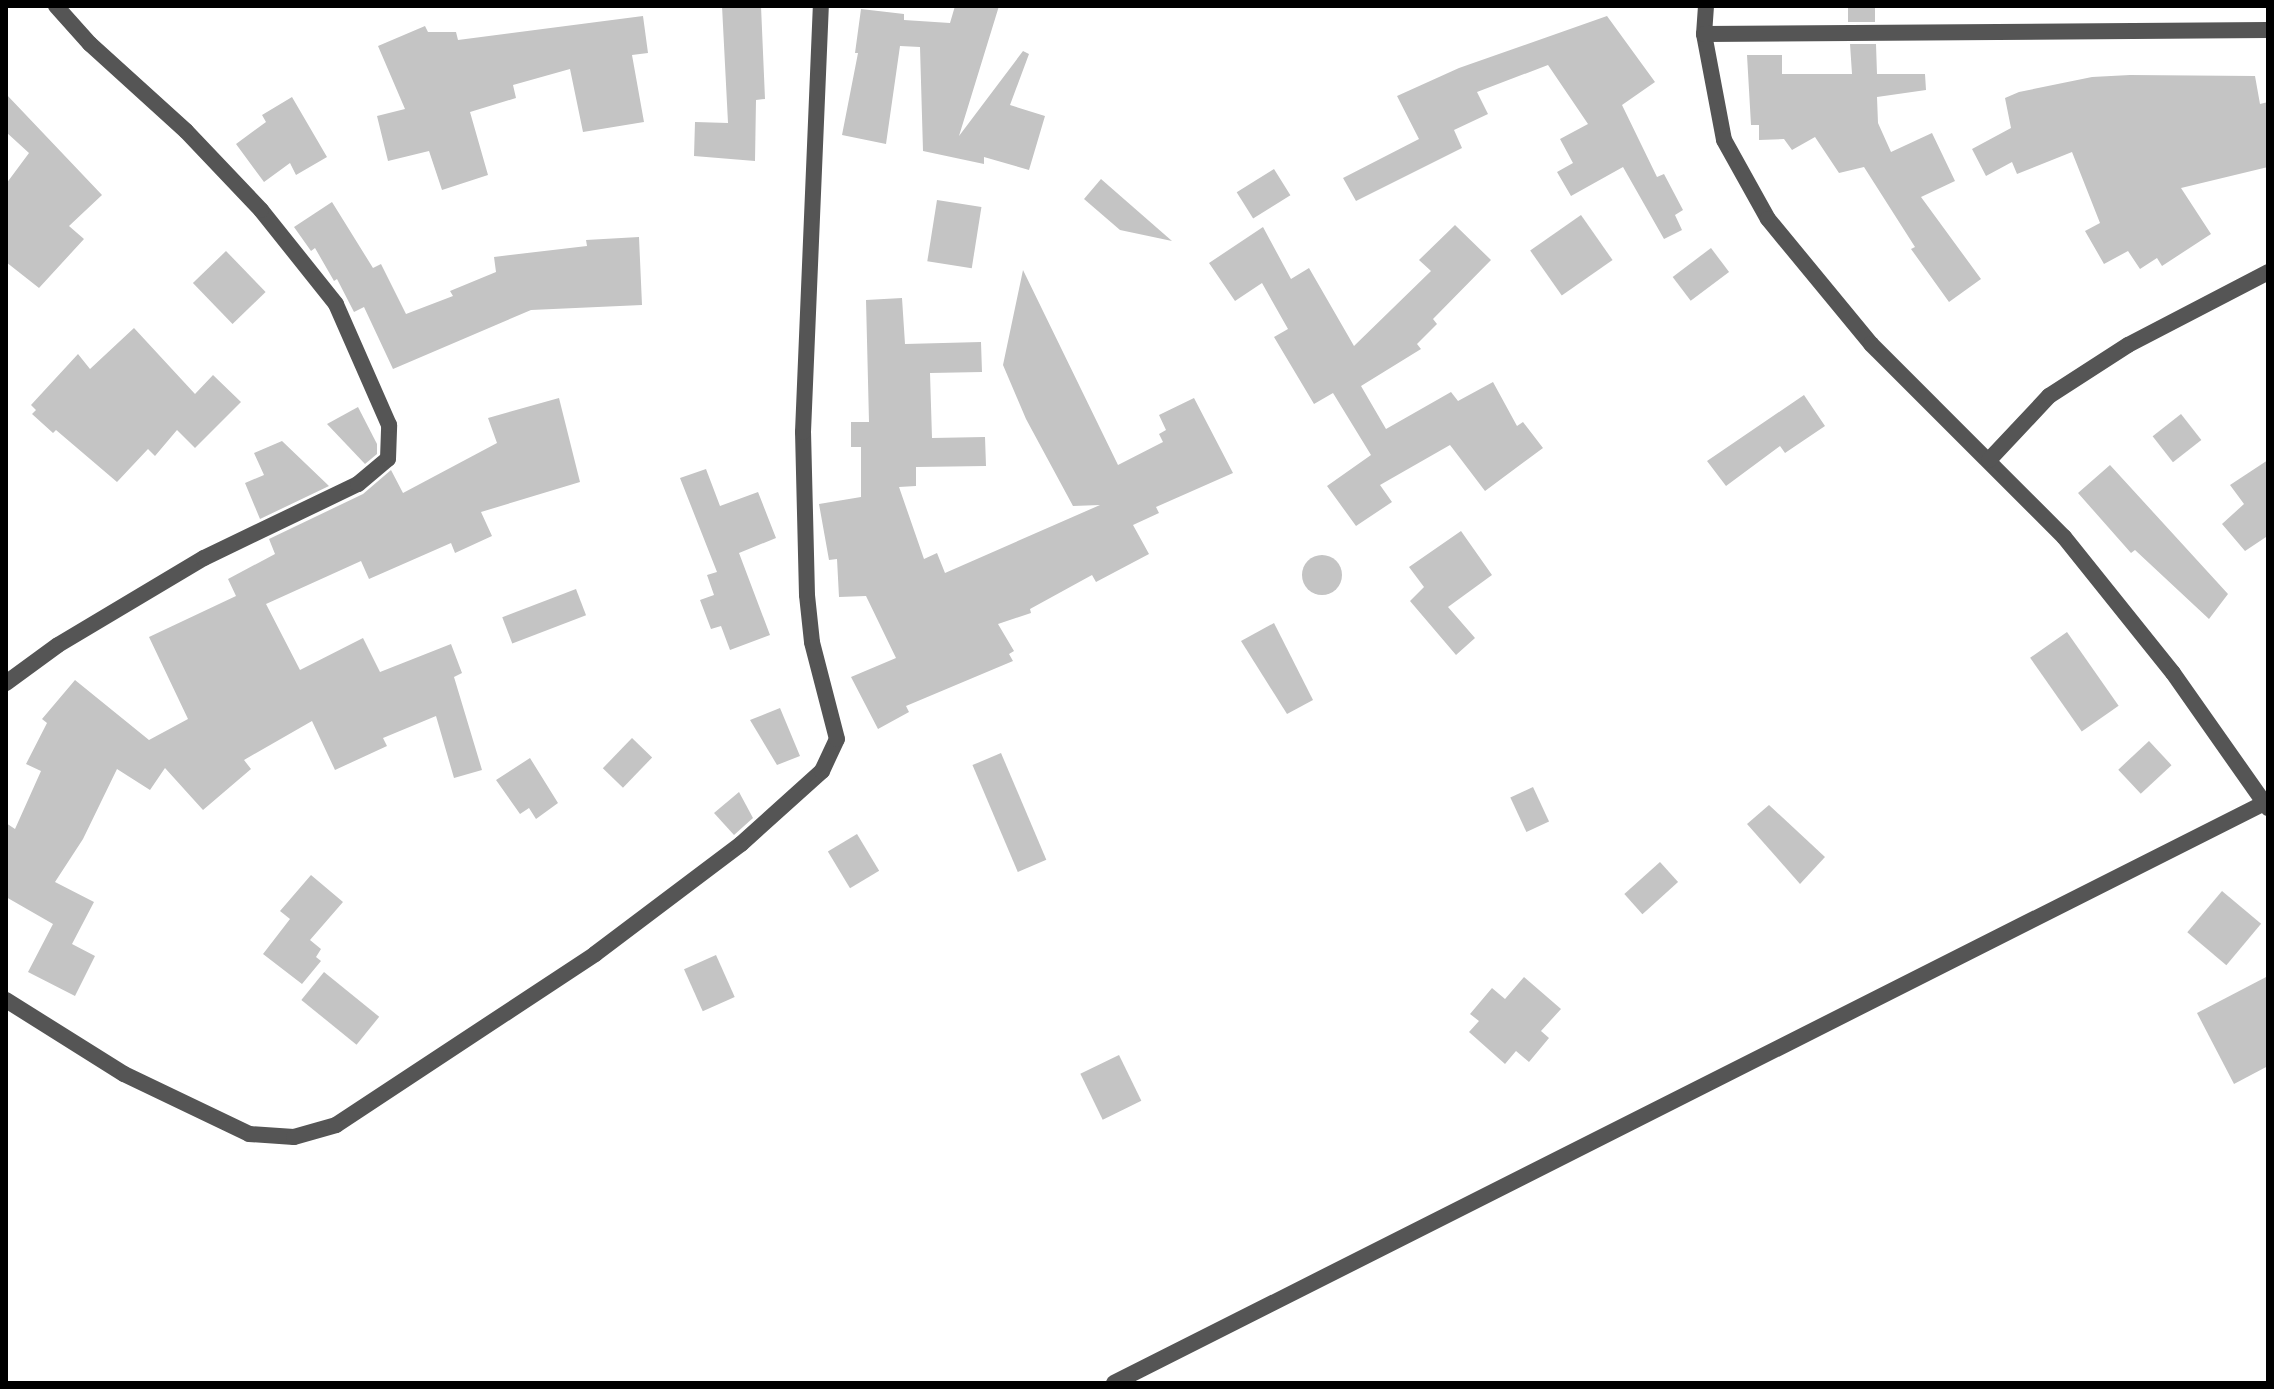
<!DOCTYPE html>
<html>
<head>
<meta charset="utf-8">
<style>
  body { margin:0 }
  #map { position:relative; width:2274px; height:1389px; overflow:hidden; background:#fff; font-family:"Space Grotesk",sans-serif }
  div>[style] { position:absolute }
  [style*='--x'] { left:calc(var(--x)*1px); top:calc(var(--y)*1px); width:calc(var(--w)*1px); rotate:calc(var(--a)*1deg) }
  .building>* { inset:0; background:#c4c4c4; transform-origin:0 0 }
  .round { border-radius:50% }
  .street>* { height:16px; margin:-8px; padding:0 8px; transform-origin:8px; border-radius:8px; background:#555 }
  span { translate:-50% -50%; white-space:nowrap; text-align:center; line-height:1.15; -webkit-text-stroke:6px #fff; paint-order:stroke }
  .frame { position:absolute; inset:0; border:8px solid #000; pointer-events:none }
</style>
</head>
<body>
<div id="map">
  <div class="building">
    <i style="clip-path:polygon(722px 6px,761px 6px,765px 99px,756px 100px,755px 161px,694px 156px,695px 122px,728px 123px)"></i>
    <i style="clip-path:polygon(955px 6px,999px 6px,959px 136px,1023px 51px,1029px 54px,1010px 105px,1045px 116px,1029px 170px,984px 157px,984px 164px,923px 151px,920px 47px,900px 46px,886px 144px,842px 135px,858px 53px,855px 53px,861px 9px,904px 14px,904px 20px,950px 23px)"></i>
    <i style="left:1848px;top:6px;width:27px;height:16px"></i>
    <i style="clip-path:polygon(643px 16px,648px 53px,632px 55px,644px 122px,583px 132px,570px 69px,513px 85px,516px 98px,470px 112px,488px 175px,442px 190px,429px 151px,388px 161px,377px 116px,405px 109px,378px 46px,425px 26px,428px 32px,456px 32px,458px 40px)"></i>
    <i style="clip-path:polygon(1607px 16px,1655px 82px,1622px 105px,1657px 177px,1664px 174px,1683px 210px,1675px 215px,1682px 230px,1664px 239px,1623px 167px,1571px 196px,1557px 172px,1573px 163px,1560px 139px,1588px 124px,1548px 65px,1477px 92px,1488px 114px,1454px 130px,1462px 148px,1356px 201px,1343px 178px,1419px 139px,1397px 96px,1459px 68px)"></i>
    <i style="clip-path:polygon(1850px 44px,1876px 44px,1877px 74px,1925px 74px,1926px 90px,1877px 97px,1878px 123px,1891px 152px,1932px 133px,1955px 181px,1921px 197px,1981px 279px,1949px 302px,1911px 249px,1915px 247px,1864px 167px,1839px 173px,1815px 137px,1792px 150px,1784px 139px,1759px 140px,1759px 125px,1751px 125px,1747px 55px,1782px 55px,1782px 74px,1852px 74px)"></i>
    <i style="clip-path:polygon(2130px 75px,2255px 76px,2260px 104px,2268px 102px,2268px 167px,2181px 188px,2211px 234px,2162px 266px,2157px 258px,2140px 269px,2128px 251px,2104px 264px,2085px 231px,2100px 223px,2072px 152px,2017px 174px,2012px 162px,1986px 176px,1972px 149px,2011px 128px,2005px 98px,2019px 92px,2092px 77px)"></i>
    <i style="clip-path:polygon(6px 94px,102px 195px,69px 226px,84px 239px,39px 288px,6px 262px,6px 184px,29px 153px,6px 132px)"></i>
    <i style="clip-path:polygon(292px 97px,327px 157px,296px 175px,290px 163px,264px 182px,236px 144px,266px 122px,262px 115px)"></i>
    <i style="left:1274px;top:169px;width:31px;height:44px;rotate:58deg"></i>
    <i style="clip-path:polygon(1101px 179px,1172px 241px,1120px 230px,1084px 199px)"></i>
    <i style="left:937px;top:200px;width:45px;height:62px;rotate:9deg"></i>
    <i style="clip-path:polygon(332px 202px,373px 268px,381px 264px,406px 314px,453px 296px,450px 291px,496px 272px,494px 257px,587px 246px,586px 240px,639px 237px,642px 305px,531px 310px,393px 369px,364px 307px,354px 312px,337px 279px,334px 281px,315px 248px,311px 251px,294px 227px)"></i>
    <i style="left:1581px;top:215px;width:55px;height:62px;rotate:55deg"></i>
    <i style="clip-path:polygon(1455px 225px,1491px 260px,1433px 319px,1437px 324px,1417px 344px,1421px 349px,1361px 386px,1386px 429px,1451px 392px,1458px 401px,1493px 382px,1517px 426px,1523px 422px,1543px 448px,1485px 491px,1450px 445px,1380px 485px,1392px 502px,1356px 526px,1327px 486px,1371px 455px,1333px 393px,1314px 404px,1274px 337px,1288px 329px,1262px 283px,1235px 301px,1209px 263px,1263px 227px,1291px 279px,1309px 268px,1354px 346px,1431px 271px,1419px 260px)"></i>
    <i style="left:1711px;top:248px;width:30px;height:48px;rotate:53deg"></i>
    <i style="left:226px;top:251px;width:57px;height:46px;rotate:46deg"></i>
    <i style="clip-path:polygon(1023px 270px,1118px 465px,1163px 442px,1159px 434px,1166px 430px,1159px 415px,1194px 398px,1233px 473px,1156px 507px,1159px 513px,1133px 525px,1149px 554px,1096px 582px,1092px 575px,1030px 609px,1031px 613px,998px 624px,1014px 651px,1009px 654px,1013px 661px,906px 706px,909px 712px,878px 729px,851px 677px,896px 658px,866px 596px,839px 597px,837px 559px,829px 560px,819px 504px,861px 497px,861px 447px,851px 447px,851px 422px,869px 422px,866px 300px,902px 298px,905px 344px,981px 342px,982px 372px,930px 373px,932px 438px,985px 437px,986px 466px,916px 467px,916px 486px,899px 487px,924px 559px,937px 553px,945px 573px,1100px 505px,1073px 506px,1026px 419px,1003px 365px)"></i>
    <i style="clip-path:polygon(134px 328px,195px 394px,213px 375px,241px 402px,195px 448px,177px 430px,155px 456px,148px 449px,117px 482px,56px 430px,53px 433px,32px 414px,36px 410px,31px 405px,78px 354px,90px 369px)"></i>
    <i style="clip-path:polygon(1804px 395px,1825px 426px,1785px 453px,1780px 446px,1726px 486px,1707px 461px)"></i>
    <i style="clip-path:polygon(559px 398px,580px 482px,481px 512px,492px 536px,455px 553px,451px 543px,369px 579px,361px 561px,266px 604px,300px 670px,363px 638px,380px 672px,451px 644px,462px 673px,454px 677px,482px 770px,454px 778px,436px 716px,383px 738px,387px 746px,335px 770px,312px 721px,244px 760px,251px 769px,203px 810px,165px 768px,150px 790px,117px 769px,83px 839px,55px 882px,94px 902px,72px 944px,95px 956px,75px 996px,28px 972px,53px 924px,6px 897px,6px 823px,15px 829px,41px 771px,26px 764px,47px 723px,42px 719px,75px 680px,149px 740px,188px 719px,149px 637px,236px 596px,228px 579px,275px 554px,269px 539px,363px 494px,391px 470px,403px 493px,497px 443px,488px 418px)"></i>
    <i style="clip-path:polygon(358px 407px,377px 444px,377px 454px,365px 464px,327px 424px)"></i>
    <i style="left:2181px;top:414px;width:33px;height:36px;rotate:52deg"></i>
    <i style="clip-path:polygon(282px 441px,329px 486px,260px 519px,245px 483px,264px 475px,254px 453px)"></i>
    <i style="clip-path:polygon(2268px 460px,2268px 539px,2266px 537px,2245px 551px,2222px 524px,2244px 504px,2230px 485px)"></i>
    <i style="clip-path:polygon(2110px 465px,2228px 594px,2209px 619px,2135px 550px,2131px 553px,2078px 493px)"></i>
    <i style="clip-path:polygon(706px 469px,720px 506px,758px 492px,776px 538px,739px 553px,770px 635px,730px 650px,721px 626px,711px 629px,700px 600px,714px 595px,707px 575px,717px 572px,680px 478px)"></i>
    <i style="clip-path:polygon(1461px 531px,1492px 575px,1448px 607px,1475px 638px,1456px 655px,1410px 601px,1424px 587px,1409px 567px)"></i>
    <i class="round" style="left:1302px;top:555px;width:40px;height:40px"></i>
    <i style="left:576px;top:589px;width:28px;height:79px;rotate:69deg"></i>
    <i style="clip-path:polygon(1274px 623px,1313px 700px,1287px 714px,1241px 641px)"></i>
    <i style="left:2067px;top:632px;width:90px;height:45px;rotate:55deg"></i>
    <i style="clip-path:polygon(780px 708px,800px 756px,777px 765px,750px 720px)"></i>
    <i style="left:632px;top:738px;width:28px;height:42px;rotate:44deg"></i>
    <i style="left:2149px;top:741px;width:33px;height:42px;rotate:47deg"></i>
    <i style="left:1001px;top:753px;width:116px;height:31px;rotate:67deg"></i>
    <i style="clip-path:polygon(530px 758px,558px 803px,536px 819px,529px 808px,520px 814px,496px 780px)"></i>
    <i style="left:1533px;top:787px;width:38px;height:25px;rotate:65deg"></i>
    <i style="clip-path:polygon(739px 792px,753px 818px,734px 835px,714px 813px)"></i>
    <i style="clip-path:polygon(1769px 805px,1825px 857px,1800px 884px,1747px 824px)"></i>
    <i style="left:857px;top:834px;width:43px;height:34px;rotate:59deg"></i>
    <i style="left:1660px;top:862px;width:27px;height:48px;rotate:48deg"></i>
    <i style="clip-path:polygon(311px 875px,343px 902px,310px 940px,321px 949px,316px 957px,321px 961px,302px 984px,263px 954px,290px 919px,280px 911px)"></i>
    <i style="left:2222px;top:891px;width:51px;height:54px;rotate:40deg"></i>
    <i style="left:716px;top:955px;width:46px;height:35px;rotate:66deg"></i>
    <i style="left:324px;top:972px;width:71px;height:36px;rotate:39deg"></i>
    <i style="clip-path:polygon(2268px 976px,2268px 1066px,2234px 1084px,2197px 1013px)"></i>
    <i style="clip-path:polygon(1524px 977px,1561px 1009px,1541px 1031px,1549px 1038px,1529px 1062px,1516px 1051px,1505px 1064px,1469px 1032px,1479px 1021px,1470px 1014px,1492px 988px,1505px 999px)"></i>
    <i style="left:1119px;top:1055px;width:51px;height:43px;rotate:64deg"></i>
  </div>
  <div class="street">
    <i style="--x:1706;--y:6;--w:28;--a:94"></i>
    <i style="--x:1704;--y:34;--w:108;--a:79.3"></i>
    <i style="--x:1724;--y:140;--w:90;--a:60.9"></i>
    <i style="--x:1768;--y:219;--w:162;--a:50.5"></i>
    <i style="--x:1871;--y:344;--w:273;--a:45"></i>
    <i style="--x:2064;--y:537;--w:174;--a:51.3"></i>
    <i style="--x:2173;--y:673;--w:165;--a:54.9"></i>
    <i style="--x:1704;--y:34;--w:564;--a:-0.41"></i>
    <i style="--x:1989;--y:460;--w:88;--a:-46.8"></i>
    <i style="--x:2049;--y:396;--w:94;--a:-32.8"></i>
    <i style="--x:2128;--y:345;--w:158;--a:-27.5"></i>
    <i style="--x:6;--y:683;--w:64;--a:-36.2"></i>
    <i style="--x:58;--y:645;--w:170;--a:-30.8"></i>
    <i style="--x:204;--y:558;--w:171;--a:-25.7"></i>
    <i style="--x:358;--y:484;--w:39;--a:-40"></i>
    <i style="--x:388;--y:459;--w:34;--a:-88"></i>
    <i style="--x:389;--y:425;--w:132;--a:-113.7"></i>
    <i style="--x:336;--y:304;--w:120;--a:-128.6"></i>
    <i style="--x:261;--y:210;--w:109;--a:-133.5"></i>
    <i style="--x:186;--y:131;--w:130;--a:-137.8"></i>
    <i style="--x:90;--y:44;--w:51;--a:-131.8"></i>
    <i style="--x:6;--y:1000;--w:139;--a:32.1"></i>
    <i style="--x:124;--y:1074;--w:139;--a:25.6"></i>
    <i style="--x:249;--y:1134;--w:45;--a:3.8"></i>
    <i style="--x:294;--y:1137;--w:44;--a:-15.9"></i>
    <i style="--x:336;--y:1125;--w:310;--a:-33.4"></i>
    <i style="--x:595;--y:954;--w:183;--a:-37"></i>
    <i style="--x:741;--y:844;--w:109;--a:-42"></i>
    <i style="--x:822;--y:771;--w:35;--a:-65"></i>
    <i style="--x:837;--y:739;--w:100;--a:-104.5"></i>
    <i style="--x:812;--y:642;--w:47;--a:-96.1"></i>
    <i style="--x:807;--y:595;--w:163;--a:-91.4"></i>
    <i style="--x:803;--y:432;--w:426;--a:-87.6"></i>
    <i style="--x:1114;--y:1383;--w:1292;--a:-26.76"></i>
  </div>
  <div class="frame"></div>
</div>
</body>
</html>
